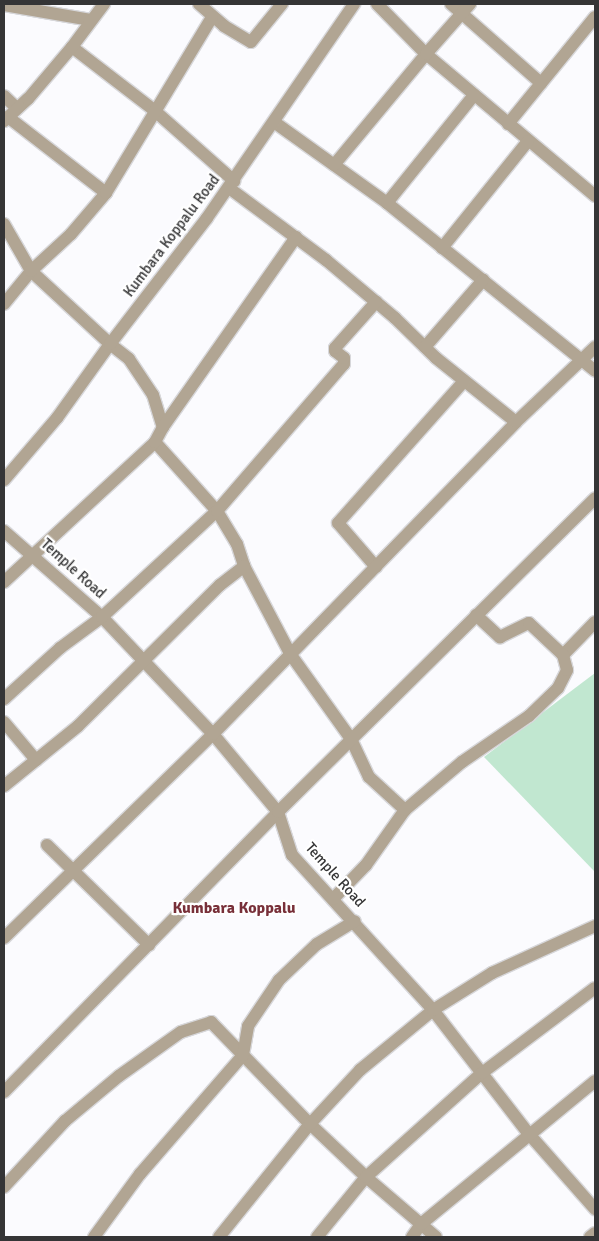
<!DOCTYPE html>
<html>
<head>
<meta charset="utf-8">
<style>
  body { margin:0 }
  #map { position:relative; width:599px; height:1241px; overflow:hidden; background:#fbfbfe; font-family:Signika,sans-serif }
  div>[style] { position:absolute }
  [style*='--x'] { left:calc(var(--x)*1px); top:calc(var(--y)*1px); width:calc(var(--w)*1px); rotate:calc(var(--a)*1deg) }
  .green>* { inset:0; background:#c1e7d0 }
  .roads { filter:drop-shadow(1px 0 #d7d7da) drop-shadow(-1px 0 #d7d7da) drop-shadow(0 1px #d7d7da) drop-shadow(0 -1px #d7d7da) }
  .minor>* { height:12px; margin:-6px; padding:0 6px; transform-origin:6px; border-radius:6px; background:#b1a593 }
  span { translate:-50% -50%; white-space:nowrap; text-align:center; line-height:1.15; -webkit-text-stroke:4.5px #fff; paint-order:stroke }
  .street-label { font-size:15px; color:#353536 }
  .neighbourhood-label { font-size:16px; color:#783039; font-weight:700 }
  .frame { position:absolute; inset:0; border:5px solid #353536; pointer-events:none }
</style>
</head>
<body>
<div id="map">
  <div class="green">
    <i style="clip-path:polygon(595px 673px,595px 872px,484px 757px)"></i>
  </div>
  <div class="roads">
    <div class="minor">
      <i style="--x:199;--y:4;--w:33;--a:41"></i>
      <i style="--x:224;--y:26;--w:31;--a:31"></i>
      <i style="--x:251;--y:42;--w:49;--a:-50.8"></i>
      <i style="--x:377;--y:4;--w:70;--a:45.6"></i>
      <i style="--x:426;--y:54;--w:221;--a:40"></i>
      <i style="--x:451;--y:4;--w:120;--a:41.3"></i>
      <i style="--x:4;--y:5;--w:88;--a:9.8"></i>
      <i style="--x:72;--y:47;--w:105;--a:37.6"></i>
      <i style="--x:155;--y:111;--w:106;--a:41.5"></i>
      <i style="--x:4;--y:96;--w:18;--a:43"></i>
      <i style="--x:8;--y:117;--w:124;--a:37.8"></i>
      <i style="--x:4;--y:121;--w:33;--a:-43"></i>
      <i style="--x:28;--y:99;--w:68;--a:-49.8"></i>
      <i style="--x:72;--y:47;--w:54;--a:-53.3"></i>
      <i style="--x:274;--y:122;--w:139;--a:35.6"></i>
      <i style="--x:387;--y:203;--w:267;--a:38.9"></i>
      <i style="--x:508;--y:124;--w:138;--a:-50.9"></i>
      <i style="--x:334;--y:165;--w:144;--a:-50.3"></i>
      <i style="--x:426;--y:54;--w:67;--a:-48.7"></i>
      <i style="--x:229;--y:188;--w:121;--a:36.6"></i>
      <i style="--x:326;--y:260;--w:90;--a:40"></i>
      <i style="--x:395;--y:318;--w:57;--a:44.3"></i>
      <i style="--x:436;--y:358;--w:102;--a:38.7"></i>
      <i style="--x:387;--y:203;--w:139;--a:-51.1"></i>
      <i style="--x:4;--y:224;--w:54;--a:60.1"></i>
      <i style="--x:31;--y:271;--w:108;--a:42.7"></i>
      <i style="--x:110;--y:344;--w:24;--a:38"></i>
      <i style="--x:129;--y:359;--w:43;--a:56.3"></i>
      <i style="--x:153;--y:395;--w:34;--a:73"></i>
      <i style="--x:442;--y:248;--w:137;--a:-51.2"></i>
      <i style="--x:4;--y:304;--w:43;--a:-50.7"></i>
      <i style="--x:31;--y:271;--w:54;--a:-42.8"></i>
      <i style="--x:71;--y:234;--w:54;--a:-49.5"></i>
      <i style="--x:106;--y:193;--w:205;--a:-58.9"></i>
      <i style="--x:425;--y:347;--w:89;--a:-49.1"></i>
      <i style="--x:155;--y:442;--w:93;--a:48.1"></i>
      <i style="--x:217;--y:511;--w:39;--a:59"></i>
      <i style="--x:237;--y:544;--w:23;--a:72"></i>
      <i style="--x:244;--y:566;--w:101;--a:62.2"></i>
      <i style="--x:291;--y:655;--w:103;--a:54.5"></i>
      <i style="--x:351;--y:739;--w:42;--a:64.7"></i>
      <i style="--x:369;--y:777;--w:49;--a:42.5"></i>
      <i style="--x:4;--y:480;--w:82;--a:-49.5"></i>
      <i style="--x:57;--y:418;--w:91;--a:-54.4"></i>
      <i style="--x:110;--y:344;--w:159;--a:-52.4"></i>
      <i style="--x:207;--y:218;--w:260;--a:-55.5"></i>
      <i style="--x:4;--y:531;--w:130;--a:41.3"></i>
      <i style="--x:102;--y:617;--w:161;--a:46.5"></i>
      <i style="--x:213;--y:734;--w:102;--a:50.2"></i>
      <i style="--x:278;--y:812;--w:45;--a:72"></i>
      <i style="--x:292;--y:855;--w:210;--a:47.7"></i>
      <i style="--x:433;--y:1010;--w:157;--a:52.3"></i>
      <i style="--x:529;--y:1134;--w:100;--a:48.7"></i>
      <i style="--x:376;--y:567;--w:58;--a:-130.8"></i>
      <i style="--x:338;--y:523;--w:190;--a:-48.4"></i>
      <i style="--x:4;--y:582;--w:206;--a:-42.8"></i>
      <i style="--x:155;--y:442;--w:17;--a:-62"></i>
      <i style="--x:163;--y:427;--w:232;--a:-55"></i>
      <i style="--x:476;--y:615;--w:33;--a:43"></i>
      <i style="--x:500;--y:637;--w:32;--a:-26"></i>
      <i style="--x:529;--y:623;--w:47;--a:43.3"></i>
      <i style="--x:563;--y:655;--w:46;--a:-45.9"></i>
      <i style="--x:4;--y:699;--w:76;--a:-42.3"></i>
      <i style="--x:60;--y:648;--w:52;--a:-36.4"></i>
      <i style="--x:102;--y:617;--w:156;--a:-42.7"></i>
      <i style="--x:217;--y:511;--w:194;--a:-49.2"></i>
      <i style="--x:344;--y:364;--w:6;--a:-90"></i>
      <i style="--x:344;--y:358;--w:11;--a:-142"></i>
      <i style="--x:335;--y:351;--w:3;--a:-90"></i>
      <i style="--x:335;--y:348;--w:62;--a:-48.3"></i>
      <i style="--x:4;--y:722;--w:50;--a:49.9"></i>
      <i style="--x:4;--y:786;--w:95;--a:-39"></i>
      <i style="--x:78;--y:726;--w:200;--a:-44.8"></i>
      <i style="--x:220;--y:585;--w:31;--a:-38"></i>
      <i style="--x:47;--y:845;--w:143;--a:44.4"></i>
      <i style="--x:333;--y:899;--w:47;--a:-45.9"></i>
      <i style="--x:366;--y:865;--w:67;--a:-54.7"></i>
      <i style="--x:405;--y:810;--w:75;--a:-40.1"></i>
      <i style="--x:462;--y:762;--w:81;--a:-34.5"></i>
      <i style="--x:529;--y:716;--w:40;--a:-44"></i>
      <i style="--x:558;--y:688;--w:20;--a:-63"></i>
      <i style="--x:567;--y:670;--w:16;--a:-105"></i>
      <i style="--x:4;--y:938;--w:292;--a:-44.3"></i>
      <i style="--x:213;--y:734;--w:435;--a:-45.8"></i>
      <i style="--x:516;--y:422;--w:109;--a:-43.5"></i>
      <i style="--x:4;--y:1092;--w:392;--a:-45.6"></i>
      <i style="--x:278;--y:812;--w:446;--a:-44.7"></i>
      <i style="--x:4;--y:1187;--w:90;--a:-47.3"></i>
      <i style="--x:65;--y:1121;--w:70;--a:-39.8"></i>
      <i style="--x:119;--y:1076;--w:76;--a:-35.4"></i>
      <i style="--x:181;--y:1032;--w:32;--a:-18"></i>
      <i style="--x:211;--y:1022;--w:142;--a:45.9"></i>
      <i style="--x:310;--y:1124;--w:77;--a:43.4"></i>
      <i style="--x:366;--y:1177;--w:92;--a:40.6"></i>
      <i style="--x:94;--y:1237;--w:78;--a:-53.9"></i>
      <i style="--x:140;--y:1174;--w:157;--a:-49.1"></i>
      <i style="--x:243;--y:1055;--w:29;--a:-80"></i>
      <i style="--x:248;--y:1026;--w:55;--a:-56"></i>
      <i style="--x:279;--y:980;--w:52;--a:-43.5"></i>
      <i style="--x:317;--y:944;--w:44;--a:-31.2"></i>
      <i style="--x:219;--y:1237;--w:145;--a:-51.2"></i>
      <i style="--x:310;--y:1124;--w:74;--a:-47.2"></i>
      <i style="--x:360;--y:1070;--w:94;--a:-39.4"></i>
      <i style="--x:433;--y:1010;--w:70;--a:-32.1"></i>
      <i style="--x:492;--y:973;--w:113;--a:-24.5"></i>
      <i style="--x:317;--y:1237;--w:77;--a:-50.8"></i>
      <i style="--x:366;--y:1177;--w:156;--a:-41.9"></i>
      <i style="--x:482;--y:1073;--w:141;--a:-37"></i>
      <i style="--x:412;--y:1237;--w:16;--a:-55"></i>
      <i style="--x:421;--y:1224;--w:225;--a:-39.4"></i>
      <i style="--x:590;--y:1237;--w:6;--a:-39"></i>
    </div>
  </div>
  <div class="street-label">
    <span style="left:172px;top:236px;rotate:-53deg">Kumbara Koppalu Road</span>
    <span style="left:73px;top:569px;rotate:42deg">Temple Road</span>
    <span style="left:335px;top:875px;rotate:48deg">Temple Road</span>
  </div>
  <div class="neighbourhood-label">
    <span style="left:234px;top:908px">Kumbara Koppalu</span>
  </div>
  <div class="frame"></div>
</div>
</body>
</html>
